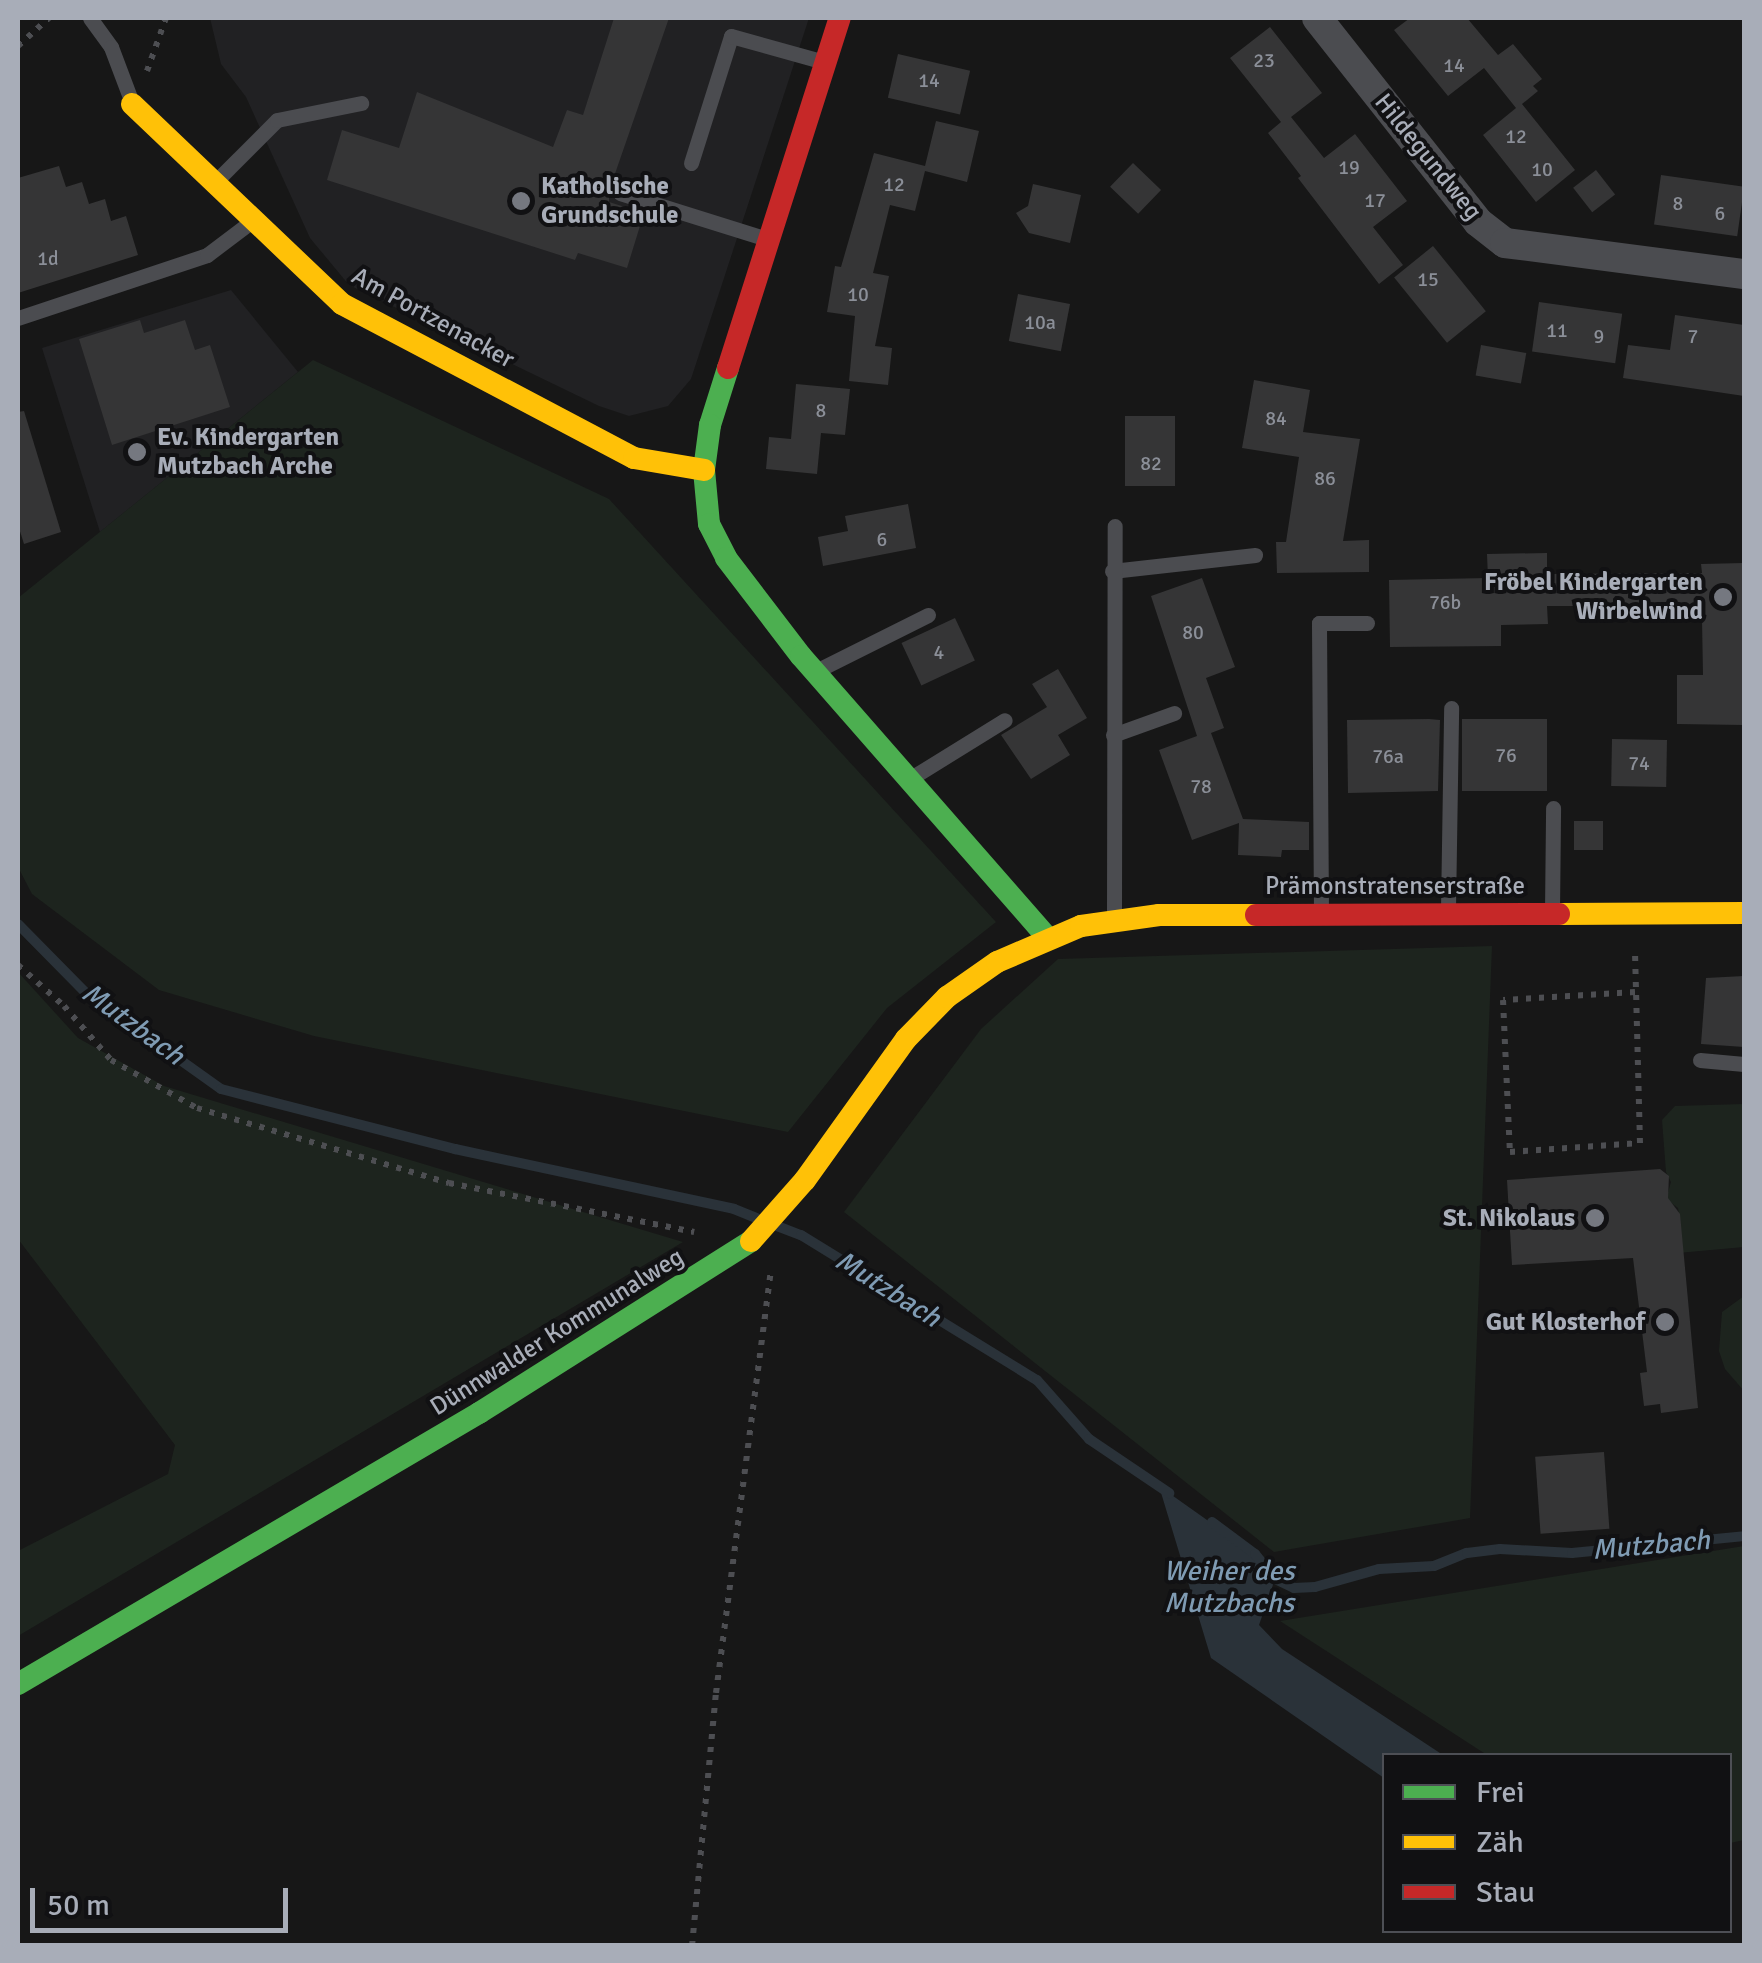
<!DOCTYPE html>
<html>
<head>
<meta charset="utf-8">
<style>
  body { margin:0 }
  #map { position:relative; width:1762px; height:1963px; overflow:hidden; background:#171717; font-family:Signika,sans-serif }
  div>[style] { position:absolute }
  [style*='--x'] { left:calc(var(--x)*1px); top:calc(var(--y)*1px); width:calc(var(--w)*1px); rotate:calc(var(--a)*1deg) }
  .built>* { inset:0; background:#212123 }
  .green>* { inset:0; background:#1d241e }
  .water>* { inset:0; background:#2a3239 }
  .stream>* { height:10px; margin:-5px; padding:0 5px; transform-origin:5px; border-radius:5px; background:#2a3239 }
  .building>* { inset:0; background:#353536; transform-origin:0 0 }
  .path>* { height:6px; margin-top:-3px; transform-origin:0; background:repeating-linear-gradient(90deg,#4d4e52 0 5px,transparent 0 13px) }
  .lane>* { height:15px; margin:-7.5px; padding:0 7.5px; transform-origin:7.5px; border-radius:7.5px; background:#4b4c50 }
  .street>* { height:30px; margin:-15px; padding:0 15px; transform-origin:15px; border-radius:15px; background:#4b4c50 }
  .fast>* { height:22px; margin:-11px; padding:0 11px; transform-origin:11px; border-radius:11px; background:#4caf50 }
  .slow>* { height:22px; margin:-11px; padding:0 11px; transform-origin:11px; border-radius:11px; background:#ffc107 }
  .jam>* { height:22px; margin:-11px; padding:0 11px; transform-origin:11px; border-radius:11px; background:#c62828 }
  .dots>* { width:28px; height:28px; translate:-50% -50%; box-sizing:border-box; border:5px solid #111113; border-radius:50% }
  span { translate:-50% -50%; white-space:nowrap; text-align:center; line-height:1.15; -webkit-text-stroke:8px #111113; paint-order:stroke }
  .number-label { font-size:20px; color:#8b8f98 }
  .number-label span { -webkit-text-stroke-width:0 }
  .street-label { font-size:25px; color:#a8adb8 }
  .poi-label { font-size:25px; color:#a8adb8; font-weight:700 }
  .left { translate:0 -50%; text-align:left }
  .right { translate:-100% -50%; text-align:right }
  .water-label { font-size:28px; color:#7f9bb3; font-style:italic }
  .frame { position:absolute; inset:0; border:20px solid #a8adb8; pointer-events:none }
  .legend { position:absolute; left:1382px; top:1753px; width:350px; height:180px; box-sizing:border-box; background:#111113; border:2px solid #4d4f55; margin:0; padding:12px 18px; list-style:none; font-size:30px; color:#a8adb8 }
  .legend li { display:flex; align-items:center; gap:20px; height:50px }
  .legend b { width:50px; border:2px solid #4d4f55 }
  .scale { position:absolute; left:30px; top:1888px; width:258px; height:45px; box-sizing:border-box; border:5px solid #a8adb8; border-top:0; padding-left:12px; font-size:30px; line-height:35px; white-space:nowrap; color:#a8adb8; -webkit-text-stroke:8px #111113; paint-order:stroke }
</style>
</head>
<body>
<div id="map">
  <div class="built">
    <i style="clip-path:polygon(210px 18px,809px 18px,691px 379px,668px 406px,629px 416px,599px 406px,349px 285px,310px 238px,246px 97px,221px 64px)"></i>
    <i style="clip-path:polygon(231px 290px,298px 372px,100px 532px,42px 348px)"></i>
  </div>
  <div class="green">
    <i style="clip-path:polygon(313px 360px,609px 499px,996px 922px,887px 1008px,788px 1132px,314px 1036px,159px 990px,32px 894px,18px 867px,18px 598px)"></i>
    <i style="clip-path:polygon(1492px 946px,1470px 1518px,1274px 1552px,844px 1212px,981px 1029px,1058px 959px)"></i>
    <i style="clip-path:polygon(18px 972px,78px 1038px,164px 1086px,683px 1242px,18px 1636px,18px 1551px,168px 1474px,175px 1445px,18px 1239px)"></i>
    <i style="clip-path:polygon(1744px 1104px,1744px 1247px,1667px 1254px,1680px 1221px,1678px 1208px,1666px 1199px,1671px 1182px,1666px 1172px,1662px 1120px,1675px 1106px)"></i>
    <i style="clip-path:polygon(1744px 1296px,1744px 1391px,1725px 1369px,1719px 1351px,1722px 1312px)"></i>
    <i style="clip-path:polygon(1744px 1546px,1744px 1840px,1730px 1843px,1730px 1756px,1487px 1755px,1280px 1621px)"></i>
  </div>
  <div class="water">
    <i style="clip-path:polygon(1159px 1486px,1255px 1554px,1275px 1579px,1259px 1625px,1282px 1649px,1443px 1755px,1384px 1756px,1384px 1778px,1211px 1658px)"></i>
  </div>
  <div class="stream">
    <i style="--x:18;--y:924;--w:95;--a:45.4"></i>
    <i style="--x:85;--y:992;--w:167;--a:35.5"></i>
    <i style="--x:221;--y:1089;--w:242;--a:14.4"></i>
    <i style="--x:455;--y:1149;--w:285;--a:12.1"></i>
    <i style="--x:734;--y:1209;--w:24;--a:22"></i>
    <i style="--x:777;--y:1226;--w:26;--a:21"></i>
    <i style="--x:801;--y:1235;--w:277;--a:31.6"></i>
    <i style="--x:1037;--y:1380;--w:79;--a:48.6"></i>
    <i style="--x:1089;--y:1439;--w:97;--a:34"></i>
    <i style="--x:1212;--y:1522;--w:54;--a:36.7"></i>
    <i style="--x:1255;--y:1554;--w:32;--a:51"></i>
    <i style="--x:1275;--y:1579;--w:21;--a:25"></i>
    <i style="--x:1294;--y:1588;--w:21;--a:-3"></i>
    <i style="--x:1315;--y:1587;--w:66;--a:-15.7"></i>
    <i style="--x:1379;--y:1569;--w:55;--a:-3.1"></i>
    <i style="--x:1434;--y:1566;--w:35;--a:-22"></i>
    <i style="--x:1467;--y:1553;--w:33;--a:-7"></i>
    <i style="--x:1500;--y:1549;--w:72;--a:3.2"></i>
    <i style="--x:1572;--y:1553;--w:173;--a:-5.6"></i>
  </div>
  <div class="building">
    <i style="clip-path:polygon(614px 18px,669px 18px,609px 191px,609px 202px,644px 213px,627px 268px,578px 253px,575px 260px,327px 180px,342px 130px,399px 148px,417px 92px,553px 147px,567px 110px,583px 115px)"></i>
    <i style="clip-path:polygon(1410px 18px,1467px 18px,1498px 55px,1513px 44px,1542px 79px,1533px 86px,1538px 91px,1522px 104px,1575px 170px,1536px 202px,1483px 135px,1516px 108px,1484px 68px,1448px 96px,1394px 30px)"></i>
    <i style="clip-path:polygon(1270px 27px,1322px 93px,1291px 117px,1324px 158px,1355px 134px,1407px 201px,1373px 227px,1403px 265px,1379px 284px,1298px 178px,1301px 176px,1268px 133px,1281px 122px,1230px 58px)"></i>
    <i style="left:898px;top:54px;width:74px;height:45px;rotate:13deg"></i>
    <i style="clip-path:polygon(936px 121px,979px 131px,967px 182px,925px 171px,915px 211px,890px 205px,873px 273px,889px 276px,875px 346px,892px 348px,888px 385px,849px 381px,855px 316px,827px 312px,835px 266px,841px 267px,874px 153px,925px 166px)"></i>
    <i style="left:1133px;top:163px;width:39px;height:33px;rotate:44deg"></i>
    <i style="clip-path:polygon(59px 166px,66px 187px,82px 182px,89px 204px,105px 199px,111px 221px,126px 216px,138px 255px,18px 293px,18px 178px)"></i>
    <i style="left:1596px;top:170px;width:31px;height:29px;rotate:52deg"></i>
    <i style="left:1661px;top:175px;width:84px;height:50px;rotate:8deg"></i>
    <i style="clip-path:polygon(1033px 184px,1081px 195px,1070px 243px,1029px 233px,1016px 213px,1028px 206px)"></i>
    <i style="left:1433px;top:246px;width:84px;height:50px;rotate:51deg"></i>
    <i style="left:1018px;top:294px;width:53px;height:48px;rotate:11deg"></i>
    <i style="left:1539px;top:302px;width:84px;height:50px;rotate:8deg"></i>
    <i style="clip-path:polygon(1675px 315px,1744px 325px,1744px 396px,1623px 378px,1628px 345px,1670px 350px)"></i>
    <i style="clip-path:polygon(140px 320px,144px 333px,185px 320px,195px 350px,210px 345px,230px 407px,112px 445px,79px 339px)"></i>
    <i style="left:1481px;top:345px;width:46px;height:31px;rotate:10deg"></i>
    <i style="clip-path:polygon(1254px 380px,1310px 390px,1303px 432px,1360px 439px,1343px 541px,1369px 540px,1369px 572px,1277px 573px,1276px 542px,1286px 542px,1299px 457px,1242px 448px)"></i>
    <i style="clip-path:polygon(796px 384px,850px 389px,845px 435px,821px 433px,817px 474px,766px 469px,769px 437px,791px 439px)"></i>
    <i style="clip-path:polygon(24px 411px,61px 532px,24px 544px,18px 525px,18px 412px)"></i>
    <i style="left:1125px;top:416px;width:50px;height:70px"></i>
    <i style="clip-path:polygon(908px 504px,916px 548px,823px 566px,818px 537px,848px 531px,845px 516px)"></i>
    <i style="clip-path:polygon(1547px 553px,1547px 574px,1702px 573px,1701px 564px,1744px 563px,1744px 725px,1677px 724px,1677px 675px,1703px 675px,1702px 620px,1607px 621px,1607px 606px,1547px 606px,1548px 624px,1501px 625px,1501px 646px,1390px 647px,1389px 580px,1488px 578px,1487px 554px)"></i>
    <i style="clip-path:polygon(1202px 578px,1235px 667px,1206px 678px,1224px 728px,1211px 733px,1243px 819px,1309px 822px,1309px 850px,1282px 850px,1281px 857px,1238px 855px,1239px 823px,1192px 840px,1159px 750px,1197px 736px,1151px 596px)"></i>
    <i style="left:955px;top:618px;width:47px;height:59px;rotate:65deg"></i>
    <i style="clip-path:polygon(1058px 669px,1087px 718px,1058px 735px,1070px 755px,1031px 779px,1001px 735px,1047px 707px,1032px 684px)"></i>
    <i style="clip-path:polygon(1429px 719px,1440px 720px,1438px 791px,1348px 793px,1347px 720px)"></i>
    <i style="left:1462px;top:719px;width:85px;height:72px"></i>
    <i style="left:1612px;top:739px;width:55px;height:47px;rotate:1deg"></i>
    <i style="left:1574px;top:821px;width:29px;height:29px"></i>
    <i style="clip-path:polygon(1744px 976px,1744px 1047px,1701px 1044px,1706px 978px)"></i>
    <i style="clip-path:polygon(1660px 1169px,1669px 1176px,1668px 1198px,1680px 1214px,1698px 1408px,1661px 1413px,1660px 1404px,1644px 1406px,1640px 1373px,1647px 1372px,1633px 1258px,1512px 1265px,1507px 1180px)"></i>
    <i style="left:1604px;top:1452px;width:77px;height:69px;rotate:86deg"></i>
  </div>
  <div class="path">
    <i style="--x:18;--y:46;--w:42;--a:-42.1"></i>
    <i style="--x:147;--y:71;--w:56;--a:-70.3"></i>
    <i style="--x:18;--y:965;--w:62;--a:41.7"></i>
    <i style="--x:64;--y:1006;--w:72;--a:49"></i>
    <i style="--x:111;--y:1060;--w:98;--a:29.2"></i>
    <i style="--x:197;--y:1108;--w:263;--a:16.6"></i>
    <i style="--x:449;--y:1183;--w:250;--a:11.3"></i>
    <i style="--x:1635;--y:992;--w:132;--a:176.5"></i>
    <i style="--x:1503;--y:1000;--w:152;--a:87.4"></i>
    <i style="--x:1510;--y:1152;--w:130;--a:-4"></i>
    <i style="--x:1640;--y:1143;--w:194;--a:-91.5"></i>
    <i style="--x:692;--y:1946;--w:254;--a:-84.6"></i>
    <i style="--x:716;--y:1693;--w:426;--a:-82.6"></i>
  </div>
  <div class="lane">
    <i style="--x:90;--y:18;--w:36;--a:54"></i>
    <i style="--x:111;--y:47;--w:57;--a:69.3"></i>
    <i style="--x:691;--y:163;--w:133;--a:-72.5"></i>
    <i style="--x:731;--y:36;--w:97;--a:15.6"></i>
    <i style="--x:218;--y:179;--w:83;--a:-45"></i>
    <i style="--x:277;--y:120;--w:86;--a:-11.4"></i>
    <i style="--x:620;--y:193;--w:151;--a:17.4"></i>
    <i style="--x:18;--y:318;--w:199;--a:-18.4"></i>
    <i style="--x:207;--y:255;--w:56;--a:-37.1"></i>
    <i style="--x:1112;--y:571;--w:144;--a:-6.4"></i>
    <i style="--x:818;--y:670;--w:123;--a:-26.6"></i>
    <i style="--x:1113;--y:735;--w:65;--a:-19.8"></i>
    <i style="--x:911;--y:778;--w:110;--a:-31.7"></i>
    <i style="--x:1448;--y:909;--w:201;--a:-89.1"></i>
    <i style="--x:1321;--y:912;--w:289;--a:-90.4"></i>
    <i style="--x:1319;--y:623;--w:48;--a:0"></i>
    <i style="--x:1552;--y:912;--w:104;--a:-89.4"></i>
    <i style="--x:1114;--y:916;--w:390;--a:-89.9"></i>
    <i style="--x:1700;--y:1060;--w:44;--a:5.2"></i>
  </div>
  <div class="street">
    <i style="--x:1317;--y:18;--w:260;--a:51.7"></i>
    <i style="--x:1478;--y:222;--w:34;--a:38"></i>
    <i style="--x:1505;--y:243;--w:241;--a:7.4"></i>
  </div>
  <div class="fast">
    <i style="--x:728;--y:368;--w:60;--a:107.5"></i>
    <i style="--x:710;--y:425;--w:45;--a:97.6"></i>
    <i style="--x:704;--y:470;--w:54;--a:84.7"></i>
    <i style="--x:709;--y:524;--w:38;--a:63"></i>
    <i style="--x:726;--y:558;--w:123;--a:52.6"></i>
    <i style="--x:801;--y:656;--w:375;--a:48.8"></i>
    <i style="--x:18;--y:1684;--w:535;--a:-30.45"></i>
    <i style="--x:479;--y:1413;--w:322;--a:-32.3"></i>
  </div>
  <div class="slow">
    <i style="--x:132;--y:104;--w:290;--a:43.6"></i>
    <i style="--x:342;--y:304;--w:330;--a:27.8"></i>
    <i style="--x:634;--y:458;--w:71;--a:9.7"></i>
    <i style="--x:1559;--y:914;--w:185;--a:-0.3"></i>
    <i style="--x:751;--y:1241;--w:81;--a:-48.5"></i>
    <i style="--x:805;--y:1180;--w:173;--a:-54.4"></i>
    <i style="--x:906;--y:1039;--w:59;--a:-45.7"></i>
    <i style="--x:947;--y:997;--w:61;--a:-35"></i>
    <i style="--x:997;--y:962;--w:91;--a:-23.2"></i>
    <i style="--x:1081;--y:926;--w:79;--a:-8"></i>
    <i style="--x:1159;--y:915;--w:97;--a:0"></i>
  </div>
  <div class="jam">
    <i style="--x:728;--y:368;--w:367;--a:-72.3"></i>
    <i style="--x:1256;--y:915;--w:303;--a:-0.2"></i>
  </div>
  <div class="dots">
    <i style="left:521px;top:201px;background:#757880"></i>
    <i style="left:137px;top:452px;background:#757880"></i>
    <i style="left:1723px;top:597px;background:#757880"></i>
    <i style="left:1595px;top:1218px;background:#757880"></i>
    <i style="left:1665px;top:1322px;background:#757880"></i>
  </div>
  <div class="number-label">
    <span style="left:1264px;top:60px">23</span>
    <span style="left:1454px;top:65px">14</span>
    <span style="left:929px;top:80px">14</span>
    <span style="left:1516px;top:136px">12</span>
    <span style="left:1349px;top:167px">19</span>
    <span style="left:1542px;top:169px">10</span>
    <span style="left:894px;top:184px">12</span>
    <span style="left:1375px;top:200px">17</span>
    <span style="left:1678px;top:203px">8</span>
    <span style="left:1720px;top:213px">6</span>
    <span style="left:48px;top:258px">1d</span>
    <span style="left:1428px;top:279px">15</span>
    <span style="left:858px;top:294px">10</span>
    <span style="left:1040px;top:322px">10a</span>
    <span style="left:1557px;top:330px">11</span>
    <span style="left:1599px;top:336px">9</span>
    <span style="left:1693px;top:336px">7</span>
    <span style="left:821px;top:410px">8</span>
    <span style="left:1276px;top:418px">84</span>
    <span style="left:1151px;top:463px">82</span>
    <span style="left:1325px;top:478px">86</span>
    <span style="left:882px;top:539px">6</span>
    <span style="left:1445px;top:602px">76b</span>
    <span style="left:1193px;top:632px">80</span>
    <span style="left:939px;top:652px">4</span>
    <span style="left:1506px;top:755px">76</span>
    <span style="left:1388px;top:756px">76a</span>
    <span style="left:1639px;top:763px">74</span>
    <span style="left:1201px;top:786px">78</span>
  </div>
  <div class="street-label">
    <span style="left:1428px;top:157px;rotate:51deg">Hildegundweg</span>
    <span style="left:433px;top:318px;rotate:29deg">Am Portzenacker</span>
    <span style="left:1395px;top:886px">Prämonstratenserstraße</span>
    <span style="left:557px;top:1332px;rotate:-32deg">Dünnwalder Kommunalweg</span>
  </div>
  <div class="poi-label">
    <span class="left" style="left:541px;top:201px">Katholische<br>Grundschule</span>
    <span class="left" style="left:157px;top:452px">Ev. Kindergarten<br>Mutzbach Arche</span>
    <span class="right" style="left:1703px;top:597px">Fröbel Kindergarten<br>Wirbelwind</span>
    <span class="right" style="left:1575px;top:1218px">St. Nikolaus</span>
    <span class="right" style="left:1645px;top:1322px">Gut Klosterhof</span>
  </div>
  <div class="water-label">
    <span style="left:133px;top:1024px;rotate:36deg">Mutzbach</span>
    <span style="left:888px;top:1289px;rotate:32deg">Mutzbach</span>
    <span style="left:1651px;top:1545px;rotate:-5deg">Mutzbach</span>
    <span style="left:1229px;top:1587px">Weiher des<br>Mutzbachs</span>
  </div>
  <div class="frame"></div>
  <ul class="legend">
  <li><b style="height:12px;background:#4caf50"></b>Frei</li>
  <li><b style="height:12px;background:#ffc107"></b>Zäh</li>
  <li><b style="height:12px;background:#c62828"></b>Stau</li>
  </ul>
  <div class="scale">50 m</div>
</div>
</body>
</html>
